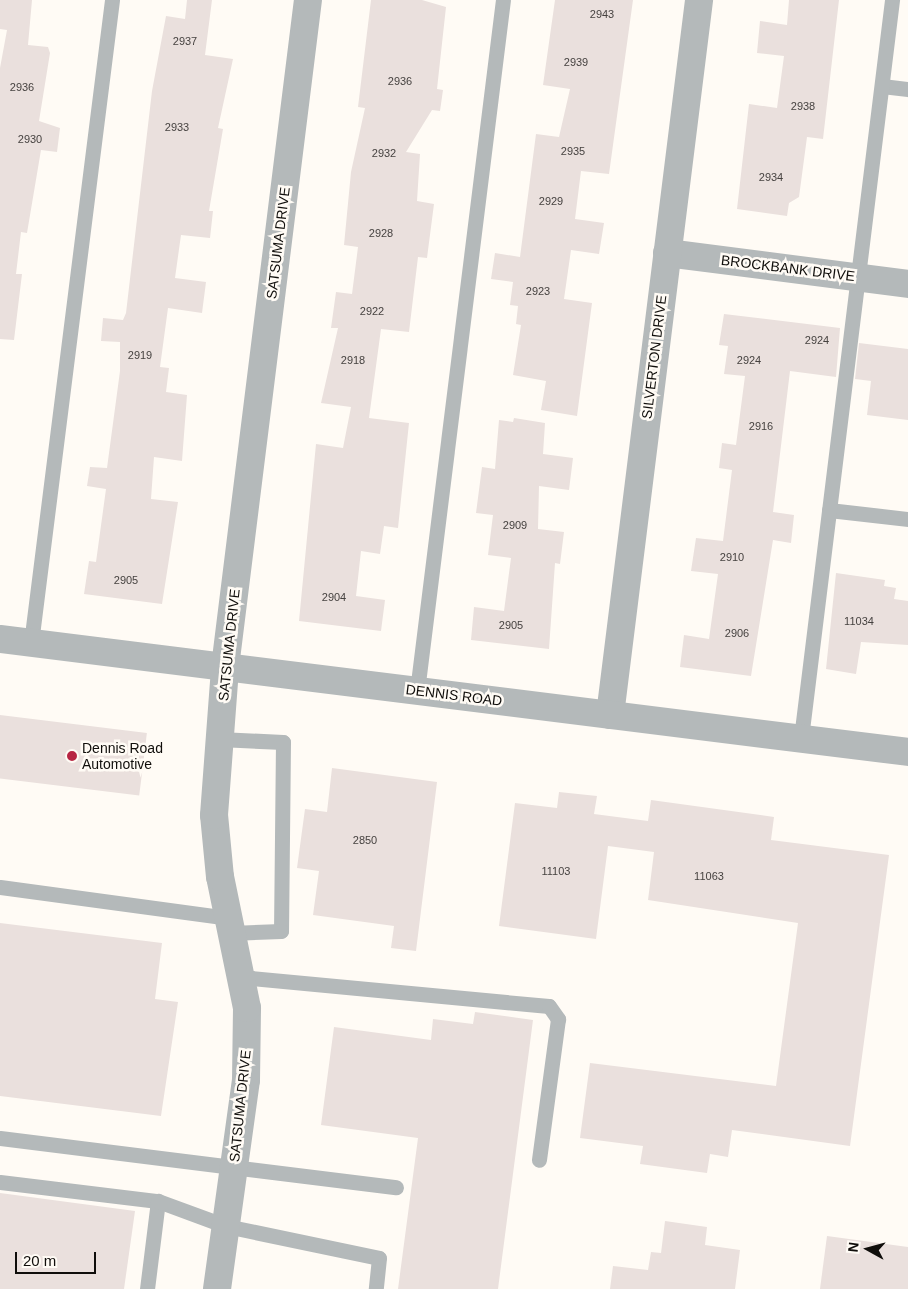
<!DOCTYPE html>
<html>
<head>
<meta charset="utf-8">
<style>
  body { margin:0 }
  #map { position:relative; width:908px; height:1289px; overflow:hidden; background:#fffbf5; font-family:Helvetica,sans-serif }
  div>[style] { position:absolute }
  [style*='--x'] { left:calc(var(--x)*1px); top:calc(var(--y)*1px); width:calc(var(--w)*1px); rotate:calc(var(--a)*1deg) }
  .building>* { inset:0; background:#eae0dd; transform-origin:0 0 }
  .service>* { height:15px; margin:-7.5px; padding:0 7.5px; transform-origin:7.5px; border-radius:7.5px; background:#b4b9ba }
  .minor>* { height:28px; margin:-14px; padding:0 14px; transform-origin:14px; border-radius:14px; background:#b4b9ba }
  .tertiary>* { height:28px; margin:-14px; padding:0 14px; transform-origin:14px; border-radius:14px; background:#b4b9ba }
  .dots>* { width:14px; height:14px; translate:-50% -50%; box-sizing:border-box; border:2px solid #fffbf5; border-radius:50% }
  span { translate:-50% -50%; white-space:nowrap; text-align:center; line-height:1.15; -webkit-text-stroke:5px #fffbf5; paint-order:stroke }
  .number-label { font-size:11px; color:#464240 }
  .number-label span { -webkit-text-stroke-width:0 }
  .street-label { font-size:14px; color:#100e0b }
  .poi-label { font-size:14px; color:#100e0b }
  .left { translate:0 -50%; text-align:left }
  .north { position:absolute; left:843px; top:1224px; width:50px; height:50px; -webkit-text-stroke:4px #fffbf5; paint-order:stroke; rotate:277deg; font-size:14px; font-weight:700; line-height:20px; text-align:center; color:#100e0b }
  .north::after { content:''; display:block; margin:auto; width:18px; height:22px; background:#100e0b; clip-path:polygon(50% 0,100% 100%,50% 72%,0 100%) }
  .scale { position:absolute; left:15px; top:1252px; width:81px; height:22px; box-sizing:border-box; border:2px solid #100e0b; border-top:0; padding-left:6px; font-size:15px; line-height:18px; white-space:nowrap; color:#100e0b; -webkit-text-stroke:4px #fffbf5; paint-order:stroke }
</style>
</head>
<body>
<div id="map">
  <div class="building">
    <i style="clip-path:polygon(0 0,32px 0,28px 45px,48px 47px,50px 53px,39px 121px,60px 128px,57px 152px,41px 150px,27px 233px,21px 232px,16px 274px,22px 274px,14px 340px,0 339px,0 68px,7px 30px,0 29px)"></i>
    <i style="clip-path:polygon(187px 0,212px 0,205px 55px,233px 59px,218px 128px,223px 129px,209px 211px,213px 211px,210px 238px,181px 235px,175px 278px,206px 282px,202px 313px,168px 308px,160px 367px,169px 368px,166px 392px,187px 395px,182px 461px,154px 457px,151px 499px,178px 502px,162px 604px,84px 594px,89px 561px,96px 562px,106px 489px,87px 486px,90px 467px,107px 468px,120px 371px,120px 342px,101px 341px,103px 318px,123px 320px,126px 313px,152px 91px,166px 16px,185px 19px)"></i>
    <i style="clip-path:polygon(371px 0,422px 0,446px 7px,437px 89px,443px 90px,440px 111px,432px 110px,406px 152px,420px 154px,417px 201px,434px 204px,427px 258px,418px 257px,409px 332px,381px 329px,369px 418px,409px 423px,398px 528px,384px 526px,380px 554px,361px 551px,356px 596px,385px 600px,381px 631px,299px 621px,316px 444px,343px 448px,351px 407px,321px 403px,338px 328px,331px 328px,336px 292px,352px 294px,358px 247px,344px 245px,351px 172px,365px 108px,358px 107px)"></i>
    <i style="clip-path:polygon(555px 0,633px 0,609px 174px,581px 171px,575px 219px,604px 223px,599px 254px,571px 250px,564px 299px,592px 303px,577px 416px,541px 410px,546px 381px,513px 375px,521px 325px,516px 324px,518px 306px,510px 305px,513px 282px,491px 279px,495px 253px,520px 257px,536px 134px,559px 137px,570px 89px,543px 85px)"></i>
    <i style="clip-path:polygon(789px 0,839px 0,823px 139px,807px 137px,799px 197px,789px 203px,787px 216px,737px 209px,749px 104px,777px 108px,784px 56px,757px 53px,760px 21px,787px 25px)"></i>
    <i style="clip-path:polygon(724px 314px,840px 328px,836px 377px,790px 371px,773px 512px,794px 515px,791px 543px,773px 540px,751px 676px,680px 667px,684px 635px,709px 639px,718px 574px,691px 571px,696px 538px,723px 541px,732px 470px,719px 468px,722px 443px,736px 445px,745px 376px,724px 374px,728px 346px,719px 345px)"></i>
    <i style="clip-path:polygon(859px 343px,908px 349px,908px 420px,867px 415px,871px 381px,855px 379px)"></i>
    <i style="clip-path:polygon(514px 418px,545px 423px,543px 454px,573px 458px,569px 490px,539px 486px,538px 529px,564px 532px,560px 564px,555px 563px,549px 649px,471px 640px,474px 607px,504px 611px,511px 558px,488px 555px,493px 515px,476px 513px,482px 467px,495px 469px,499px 420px,513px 422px)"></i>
    <i style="clip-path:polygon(836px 573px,885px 580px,884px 586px,896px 588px,894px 599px,908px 601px,908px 645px,861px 642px,856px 674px,826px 669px)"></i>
    <i style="left:0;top:715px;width:148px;height:63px;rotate:7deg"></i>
    <i style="clip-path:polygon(332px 768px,437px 782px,416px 951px,391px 948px,394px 926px,313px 915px,319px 871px,297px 868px,305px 809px,327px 812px)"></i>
    <i style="clip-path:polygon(559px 792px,597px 796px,594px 814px,648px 821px,651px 800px,774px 817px,771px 840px,889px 855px,850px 1146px,732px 1130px,728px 1157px,710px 1154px,707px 1173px,640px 1164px,643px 1146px,580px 1138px,590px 1063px,776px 1086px,798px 923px,648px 900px,654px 852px,608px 846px,596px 939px,499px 926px,515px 803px,557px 808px)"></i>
    <i style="clip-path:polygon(0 923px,162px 943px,155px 999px,178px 1002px,161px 1116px,0 1096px)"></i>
    <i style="clip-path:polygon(475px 1012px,533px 1020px,498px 1289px,398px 1289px,418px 1138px,321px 1125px,334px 1027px,431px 1040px,433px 1019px,473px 1024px)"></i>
    <i style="clip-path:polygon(0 1193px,135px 1211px,124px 1289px,0 1289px)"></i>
    <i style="clip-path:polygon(665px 1221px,707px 1227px,705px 1245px,740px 1250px,735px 1289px,610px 1289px,613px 1266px,648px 1270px,651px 1252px,661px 1253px)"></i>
    <i style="clip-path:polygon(827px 1236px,908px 1247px,908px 1289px,820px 1289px)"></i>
  </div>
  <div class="service">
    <i style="--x:882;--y:86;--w:26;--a:7"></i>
    <i style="--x:829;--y:510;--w:80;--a:6.5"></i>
    <i style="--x:31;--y:643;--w:648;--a:-82.82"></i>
    <i style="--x:417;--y:691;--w:696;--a:-82.91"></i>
    <i style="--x:801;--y:738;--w:744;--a:-82.97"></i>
    <i style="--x:219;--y:739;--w:64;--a:2.7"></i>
    <i style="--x:283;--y:742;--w:189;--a:90.6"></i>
    <i style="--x:281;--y:931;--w:50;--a:177.7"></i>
    <i style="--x:0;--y:887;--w:230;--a:7.7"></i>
    <i style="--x:241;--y:977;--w:309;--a:5.4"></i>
    <i style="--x:549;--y:1006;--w:16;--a:55"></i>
    <i style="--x:558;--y:1019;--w:142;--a:97.7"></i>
    <i style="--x:0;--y:1138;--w:399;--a:7.1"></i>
    <i style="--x:0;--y:1182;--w:159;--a:6.9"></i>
    <i style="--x:147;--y:1289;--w:89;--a:-82.9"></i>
    <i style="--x:158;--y:1201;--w:72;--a:20.2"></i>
    <i style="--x:226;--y:1226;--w:156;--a:11.8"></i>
    <i style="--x:379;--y:1258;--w:31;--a:96"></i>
  </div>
  <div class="minor">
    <i style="--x:667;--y:253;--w:243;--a:7.3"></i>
    <i style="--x:610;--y:715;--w:721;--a:-82.9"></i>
    <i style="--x:217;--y:1289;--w:211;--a:-82.1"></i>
    <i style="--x:246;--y:1080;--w:72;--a:-89.2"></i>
    <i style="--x:247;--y:1008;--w:134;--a:-101.6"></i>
    <i style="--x:220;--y:877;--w:62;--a:-95.5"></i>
    <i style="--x:214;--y:815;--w:148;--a:-85.7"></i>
    <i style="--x:225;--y:667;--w:672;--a:-82.91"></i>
  </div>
  <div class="tertiary">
    <i style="--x:0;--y:639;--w:915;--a:7.09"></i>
  </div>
  <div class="dots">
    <i style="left:72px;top:756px;background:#b72543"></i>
  </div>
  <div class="number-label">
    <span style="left:602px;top:14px">2943</span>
    <span style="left:185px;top:41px">2937</span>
    <span style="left:576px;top:62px">2939</span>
    <span style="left:400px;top:81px">2936</span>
    <span style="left:22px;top:87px">2936</span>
    <span style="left:803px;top:106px">2938</span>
    <span style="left:177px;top:127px">2933</span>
    <span style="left:30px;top:139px">2930</span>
    <span style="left:573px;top:151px">2935</span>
    <span style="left:384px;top:153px">2932</span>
    <span style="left:771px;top:177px">2934</span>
    <span style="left:551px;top:201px">2929</span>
    <span style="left:381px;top:233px">2928</span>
    <span style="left:538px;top:291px">2923</span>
    <span style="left:372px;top:311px">2922</span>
    <span style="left:817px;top:340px">2924</span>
    <span style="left:140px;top:355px">2919</span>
    <span style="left:353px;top:360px">2918</span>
    <span style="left:749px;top:360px">2924</span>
    <span style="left:761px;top:426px">2916</span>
    <span style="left:515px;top:525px">2909</span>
    <span style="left:732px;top:557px">2910</span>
    <span style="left:126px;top:580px">2905</span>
    <span style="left:334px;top:597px">2904</span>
    <span style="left:859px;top:621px">11034</span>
    <span style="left:511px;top:625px">2905</span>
    <span style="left:737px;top:633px">2906</span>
    <span style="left:365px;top:840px">2850</span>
    <span style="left:556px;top:871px">11103</span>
    <span style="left:709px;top:876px">11063</span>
  </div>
  <div class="street-label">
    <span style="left:278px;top:243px;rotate:-83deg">SATSUMA DRIVE</span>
    <span style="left:788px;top:268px;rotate:7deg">BROCKBANK DRIVE</span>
    <span style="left:654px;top:357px;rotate:-83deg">SILVERTON DRIVE</span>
    <span style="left:229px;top:645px;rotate:-84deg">SATSUMA DRIVE</span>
    <span style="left:454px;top:695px;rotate:7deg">DENNIS ROAD</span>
    <span style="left:240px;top:1106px;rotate:-84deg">SATSUMA DRIVE</span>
  </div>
  <div class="poi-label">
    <span class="left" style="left:82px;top:756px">Dennis Road<br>Automotive</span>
  </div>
  <div class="north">N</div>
  <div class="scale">20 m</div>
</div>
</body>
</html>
